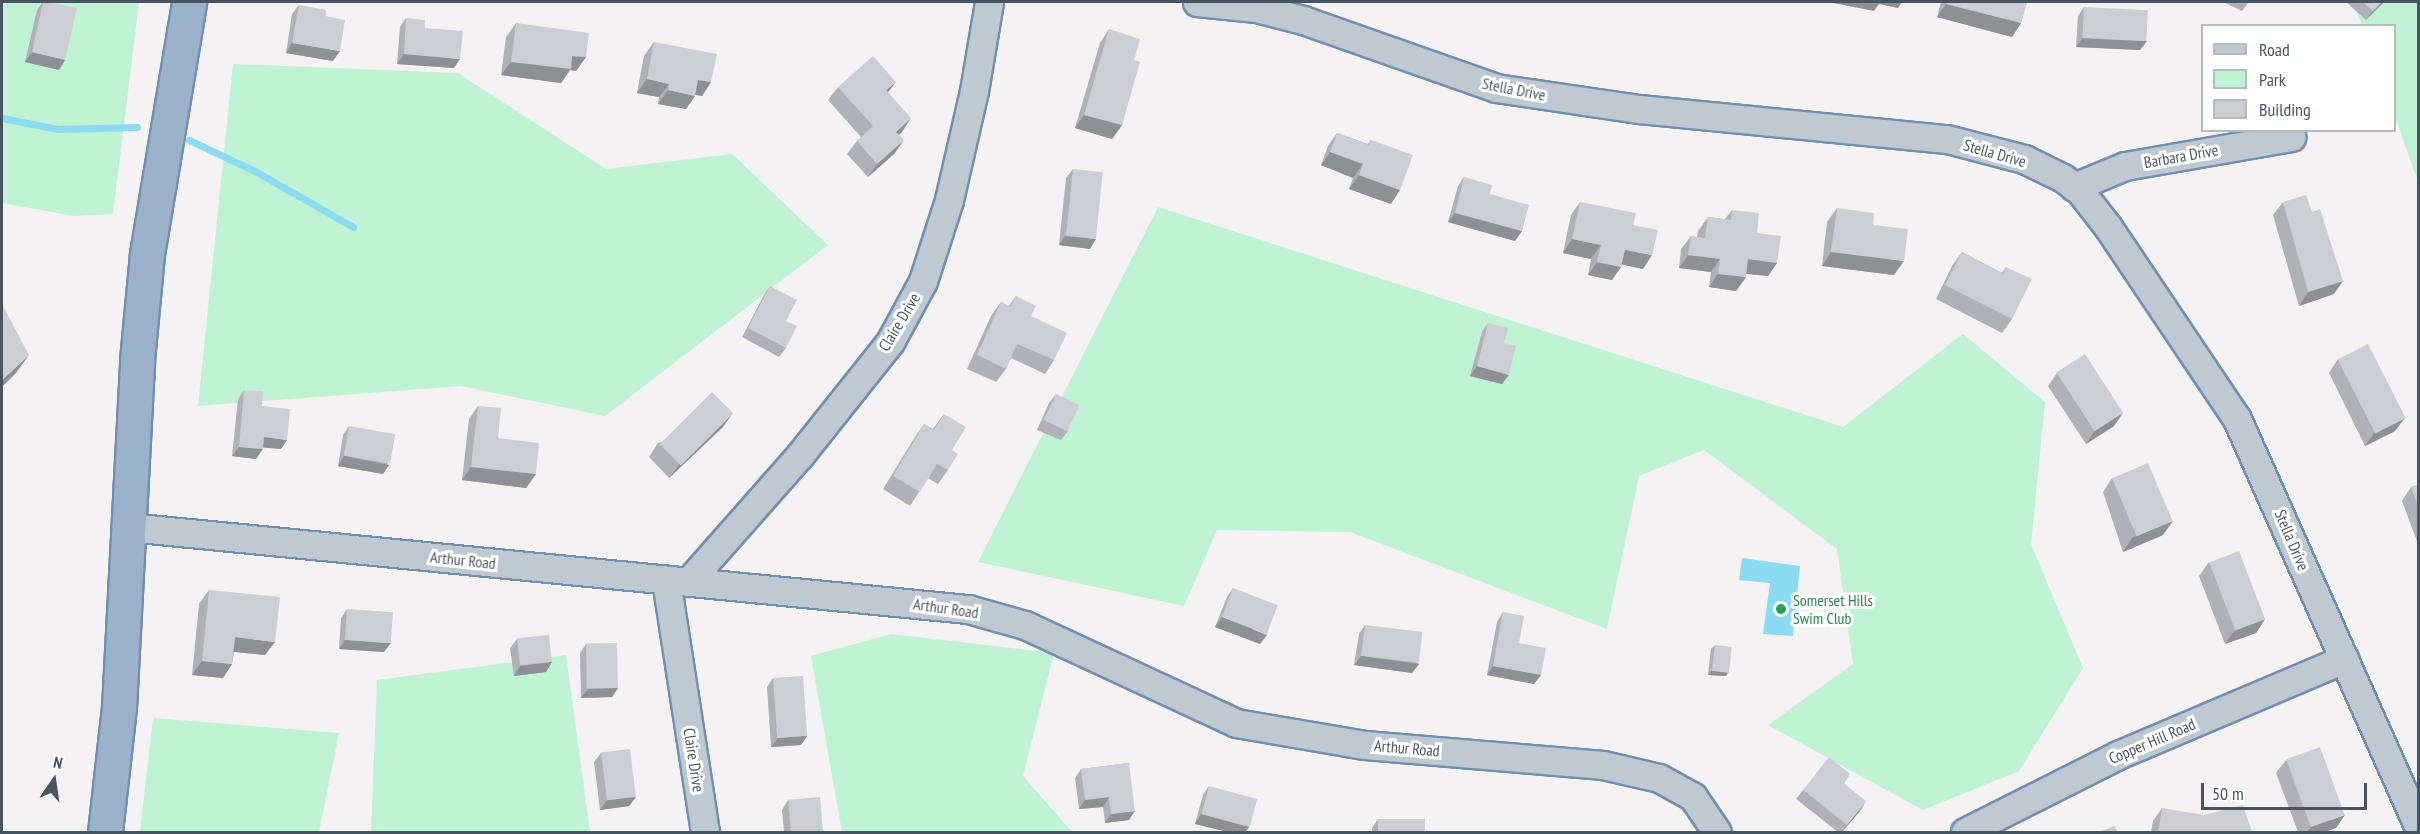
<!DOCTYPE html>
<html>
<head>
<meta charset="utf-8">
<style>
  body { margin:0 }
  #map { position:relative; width:2420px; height:834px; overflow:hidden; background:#f4f2f2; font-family:"PT Sans Narrow",sans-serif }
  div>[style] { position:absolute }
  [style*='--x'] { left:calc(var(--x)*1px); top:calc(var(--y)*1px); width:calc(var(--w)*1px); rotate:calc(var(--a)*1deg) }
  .green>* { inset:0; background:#c0f2d4 }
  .water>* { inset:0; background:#8bdbf1 }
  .stream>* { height:7px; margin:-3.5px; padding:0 3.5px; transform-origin:3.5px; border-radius:3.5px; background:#8bdbf1 }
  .roads { filter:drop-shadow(2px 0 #738fae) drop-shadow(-2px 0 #738fae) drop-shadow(0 2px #738fae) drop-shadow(0 -2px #738fae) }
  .minor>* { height:27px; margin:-13.5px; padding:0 13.5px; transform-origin:13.5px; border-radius:13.5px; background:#bfc9d2 }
  .trunk>* { height:33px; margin:-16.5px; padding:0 16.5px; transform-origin:16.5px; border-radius:16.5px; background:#9cb2ca }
  .wall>* { inset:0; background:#afb1b6 }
  .shaded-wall>* { inset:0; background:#8f9094 }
  .building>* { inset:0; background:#ccced4; transform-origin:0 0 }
  .dots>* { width:16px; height:16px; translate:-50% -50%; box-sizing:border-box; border:3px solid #fff; border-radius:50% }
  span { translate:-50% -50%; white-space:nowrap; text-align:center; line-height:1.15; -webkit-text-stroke:6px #fff; paint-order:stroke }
  .street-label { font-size:16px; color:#485561 }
  .leisure-label { font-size:16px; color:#27864d }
  .left { translate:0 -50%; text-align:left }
  .frame { position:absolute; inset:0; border:3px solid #485561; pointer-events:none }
  .legend { position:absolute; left:2201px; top:24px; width:195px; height:108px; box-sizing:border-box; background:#fff; border:2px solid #b6bbc0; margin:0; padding:8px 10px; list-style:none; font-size:18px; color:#485561 }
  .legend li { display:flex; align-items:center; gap:12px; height:30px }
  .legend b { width:30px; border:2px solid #b6bbc0 }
  .north { position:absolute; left:24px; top:750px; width:60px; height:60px; -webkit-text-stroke:4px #fff; paint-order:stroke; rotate:13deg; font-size:16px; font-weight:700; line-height:24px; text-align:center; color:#485561 }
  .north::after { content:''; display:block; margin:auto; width:21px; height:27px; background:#485561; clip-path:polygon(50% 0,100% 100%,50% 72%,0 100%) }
  .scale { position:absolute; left:2201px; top:783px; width:166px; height:27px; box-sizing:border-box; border:3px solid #485561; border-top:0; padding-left:8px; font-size:18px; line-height:21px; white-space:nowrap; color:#485561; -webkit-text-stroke:4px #fff; paint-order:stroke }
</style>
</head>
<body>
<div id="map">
  <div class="green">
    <i style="clip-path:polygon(2px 2px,139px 2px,113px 214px,74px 216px,2px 203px)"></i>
    <i style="clip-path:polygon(2353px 2px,2418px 2px,2418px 182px,2395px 116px,2394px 26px,2362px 25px)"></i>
    <i style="clip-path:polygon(233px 64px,458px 73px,606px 169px,732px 154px,828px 245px,605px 416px,461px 386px,198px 406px)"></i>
    <i style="clip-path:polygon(1158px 207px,1843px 427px,1963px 334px,2045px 402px,2031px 544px,2083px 668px,2019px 771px,1923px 810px,1768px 725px,1853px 664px,1837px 549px,1704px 450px,1639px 476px,1607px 629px,1350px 532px,1217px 530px,1184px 606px,978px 562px)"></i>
    <i style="clip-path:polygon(891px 634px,1054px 653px,1023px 776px,1072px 832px,842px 832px,811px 656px)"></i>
    <i style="clip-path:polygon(566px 655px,590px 832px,371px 832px,377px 680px)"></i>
    <i style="clip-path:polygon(153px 718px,339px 733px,319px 832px,140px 832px)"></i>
  </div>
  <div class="water">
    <i style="clip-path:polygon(1742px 558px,1800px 566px,1793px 636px,1763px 634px,1770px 583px,1739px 580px)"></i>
  </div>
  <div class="stream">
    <i style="--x:2;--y:118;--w:57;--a:11.1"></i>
    <i style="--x:58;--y:129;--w:79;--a:-1.5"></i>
    <i style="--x:189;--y:140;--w:73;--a:25.2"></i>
    <i style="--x:255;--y:171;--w:113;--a:29.7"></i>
  </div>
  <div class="roads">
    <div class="minor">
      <i style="--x:1197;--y:2;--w:59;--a:5.8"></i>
      <i style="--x:1256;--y:8;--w:49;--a:14.3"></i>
      <i style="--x:1303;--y:20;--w:205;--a:19.4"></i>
      <i style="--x:1496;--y:88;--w:145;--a:8.4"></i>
      <i style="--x:1639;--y:109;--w:309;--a:5.6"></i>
      <i style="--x:1947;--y:139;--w:80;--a:14.6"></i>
      <i style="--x:2024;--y:159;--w:43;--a:26"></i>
      <i style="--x:2063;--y:178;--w:21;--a:37"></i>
      <i style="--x:2080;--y:191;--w:46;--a:52.1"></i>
      <i style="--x:2108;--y:227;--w:231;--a:56.1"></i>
      <i style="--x:2237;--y:419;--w:445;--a:66"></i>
      <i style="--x:2074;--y:187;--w:55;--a:-22.4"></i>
      <i style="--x:2125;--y:166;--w:169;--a:-9.9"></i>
      <i style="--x:128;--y:527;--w:844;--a:5.58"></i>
      <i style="--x:968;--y:609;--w:59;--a:15.7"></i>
      <i style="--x:1025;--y:625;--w:233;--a:24.9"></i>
      <i style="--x:1236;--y:723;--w:131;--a:9.7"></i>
      <i style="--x:1365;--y:745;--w:239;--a:4.8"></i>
      <i style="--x:1603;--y:765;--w:57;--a:13.1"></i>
      <i style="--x:1659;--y:778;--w:39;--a:29"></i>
      <i style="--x:1693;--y:797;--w:42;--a:55.6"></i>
      <i style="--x:666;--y:580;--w:255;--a:81.2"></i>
      <i style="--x:688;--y:582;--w:169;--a:-48.6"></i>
      <i style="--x:800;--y:455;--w:144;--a:-51.5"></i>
      <i style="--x:890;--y:342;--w:69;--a:-61.6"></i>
      <i style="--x:923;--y:281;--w:85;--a:-72.2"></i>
      <i style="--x:949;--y:200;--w:112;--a:-77.1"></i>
      <i style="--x:974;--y:91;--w:90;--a:-80.4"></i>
      <i style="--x:1965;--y:832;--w:171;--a:-26.7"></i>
      <i style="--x:2118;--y:755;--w:246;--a:-23"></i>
    </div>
    <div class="trunk">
      <i style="--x:105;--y:832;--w:125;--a:-83.6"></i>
      <i style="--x:119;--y:708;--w:348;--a:-87"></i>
      <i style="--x:137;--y:360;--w:106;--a:-84.6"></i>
      <i style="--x:147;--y:254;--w:255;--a:-80.5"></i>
    </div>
  </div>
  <div class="wall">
    <i style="clip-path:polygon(43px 2px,48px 2px,65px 60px,59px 70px,25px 62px,37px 10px)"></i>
    <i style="clip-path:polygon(1941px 2px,2027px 2px,2021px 23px,2012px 37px,1937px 17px)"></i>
    <i style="clip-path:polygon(2223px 2px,2249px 2px,2242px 11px)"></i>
    <i style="clip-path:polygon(2346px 2px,2384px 2px,2366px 20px)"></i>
    <i style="clip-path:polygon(299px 5px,333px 61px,286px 53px,292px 14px)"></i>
    <i style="clip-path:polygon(2084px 7px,2147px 41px,2140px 50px,2076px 47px,2078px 16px)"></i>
    <i style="clip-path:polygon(406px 18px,425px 28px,454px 68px,397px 64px,400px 27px)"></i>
    <i style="clip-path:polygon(516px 23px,586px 57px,576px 71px,570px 70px,561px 83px,501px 75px,506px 37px)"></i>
    <i style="clip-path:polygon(1109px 29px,1134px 60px,1122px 125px,1112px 139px,1075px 128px,1100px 43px)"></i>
    <i style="clip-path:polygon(654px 42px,711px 82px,702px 96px,695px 95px,686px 109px,658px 104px,659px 97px,637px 93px,644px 56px)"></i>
    <i style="clip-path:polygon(838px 87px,888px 93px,902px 132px,899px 134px,895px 153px,868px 177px,847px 154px,857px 141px,861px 137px,828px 100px)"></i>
    <i style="clip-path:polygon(1337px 133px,1368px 144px,1371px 140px,1391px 204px,1349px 189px,1353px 178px,1321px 165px,1328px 146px)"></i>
    <i style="clip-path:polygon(1073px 169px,1090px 249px,1059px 245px,1066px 178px)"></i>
    <i style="clip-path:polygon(1464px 177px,1490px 194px,1522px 231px,1515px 241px,1448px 222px,1458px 186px)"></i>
    <i style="clip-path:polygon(1580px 202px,1633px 225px,1643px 269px,1622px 264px,1621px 267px,1612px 280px,1588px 275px,1591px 259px,1563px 253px,1571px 215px)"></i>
    <i style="clip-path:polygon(2283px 202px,2334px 294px,2299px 306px,2273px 215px)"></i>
    <i style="clip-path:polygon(1837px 208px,1873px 225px,1894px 275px,1822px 266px,1827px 222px)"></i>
    <i style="clip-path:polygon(1732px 210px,1757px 233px,1777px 263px,1768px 276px,1746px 274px,1746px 277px,1736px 291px,1709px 287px,1711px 272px,1679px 268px,1681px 249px,1691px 236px,1697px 237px,1698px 231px,1708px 217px,1725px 219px)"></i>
    <i style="clip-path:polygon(1962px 252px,2002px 273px,2006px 267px,2012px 319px,2002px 333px,1936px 299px,1952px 266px)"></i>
    <i style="clip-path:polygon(770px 286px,786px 321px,786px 348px,779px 357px,742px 337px,764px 295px)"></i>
    <i style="clip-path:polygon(1016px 296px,1031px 316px,1054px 360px,1045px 374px,1011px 358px,1006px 369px,996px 382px,967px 369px,991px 316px,1001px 302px,1009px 306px)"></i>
    <i style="clip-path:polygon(1488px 323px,1504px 343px,1502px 384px,1470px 376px,1482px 332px)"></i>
    <i style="clip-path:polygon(2338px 359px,2395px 431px,2365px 446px,2329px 373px)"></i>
    <i style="clip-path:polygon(2057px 373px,2114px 426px,2086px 444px,2048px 386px)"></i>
    <i style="clip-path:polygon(244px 390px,262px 406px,281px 449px,263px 447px,256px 459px,232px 456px,238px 399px)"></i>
    <i style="clip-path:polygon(1056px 394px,1068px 431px,1061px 440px,1037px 430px,1049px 403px)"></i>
    <i style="clip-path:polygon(478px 406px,498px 438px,536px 474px,526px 488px,462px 480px,469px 419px)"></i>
    <i style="clip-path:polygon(944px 414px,952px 450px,948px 470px,938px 484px,928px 478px,910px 506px,883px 489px,915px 437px,924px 424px,933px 429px)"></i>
    <i style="clip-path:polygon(349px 426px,389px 465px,383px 474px,338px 466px,343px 435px)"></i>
    <i style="clip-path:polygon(723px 427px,669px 478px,649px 457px,658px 443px)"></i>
    <i style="clip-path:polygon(2112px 478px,2163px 535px,2123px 552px,2103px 492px)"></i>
    <i style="clip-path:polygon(2418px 485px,2418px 544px,2402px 501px,2411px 487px)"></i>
    <i style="clip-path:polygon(2209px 562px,2265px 619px,2256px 633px,2225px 644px,2199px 576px)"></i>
    <i style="clip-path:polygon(1233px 588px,1260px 644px,1215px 627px,1227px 597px)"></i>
    <i style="clip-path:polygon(209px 590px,265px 655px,234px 652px,232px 664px,223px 678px,192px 675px,199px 604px)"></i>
    <i style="clip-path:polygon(347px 609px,384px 652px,339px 649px,341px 618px)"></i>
    <i style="clip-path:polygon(1503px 612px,1519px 643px,1541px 675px,1534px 684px,1487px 675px,1497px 622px)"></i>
    <i style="clip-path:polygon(1365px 625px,1419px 664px,1412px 673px,1354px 665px,1359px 634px)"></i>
    <i style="clip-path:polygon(517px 639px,552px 662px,546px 672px,514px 676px,510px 648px)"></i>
    <i style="clip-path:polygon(586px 644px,618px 688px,612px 697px,581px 698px,580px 653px)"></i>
    <i style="clip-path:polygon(1715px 645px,1726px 676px,1708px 675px,1711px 649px)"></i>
    <i style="clip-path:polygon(773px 678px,807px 736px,801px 745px,771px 747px,767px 687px)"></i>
    <i style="clip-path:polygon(601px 753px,636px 797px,629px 806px,600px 810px,594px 762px)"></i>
    <i style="clip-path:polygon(2286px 760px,2336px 828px,2324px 832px,2298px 832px,2276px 773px)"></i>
    <i style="clip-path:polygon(1129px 763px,1129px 820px,1105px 823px,1103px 807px,1079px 809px,1075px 778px,1081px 769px)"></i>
    <i style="clip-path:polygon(1850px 774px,1844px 783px,1860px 811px,1842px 832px,1838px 832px,1796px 799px,1803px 790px)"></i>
    <i style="clip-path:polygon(1209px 786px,1249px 827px,1245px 832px,1228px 832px,1195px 824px,1203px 795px)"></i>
    <i style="clip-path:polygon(788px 800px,823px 832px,784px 832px,782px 810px)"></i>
    <i style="clip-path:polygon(2162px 808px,2252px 832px,2151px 832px,2153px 821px)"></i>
    <i style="clip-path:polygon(1378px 819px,1425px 832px,1372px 832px,1372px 828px)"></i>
  </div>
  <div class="shaded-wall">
    <i style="clip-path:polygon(1828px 2px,1902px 2px,1898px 8px,1879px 4px,1874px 11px)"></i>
    <i style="clip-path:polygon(2382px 2px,2384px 2px,2366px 20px,2373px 11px)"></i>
    <i style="clip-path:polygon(1946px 4px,2021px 23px,2012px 37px,1937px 17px)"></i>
    <i style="clip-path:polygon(2083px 38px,2147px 41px,2140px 50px,2076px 47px)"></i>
    <i style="clip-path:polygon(292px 43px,340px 51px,333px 61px,286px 53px)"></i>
    <i style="clip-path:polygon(32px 52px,65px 60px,59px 70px,25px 62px)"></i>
    <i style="clip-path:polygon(404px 54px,460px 59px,454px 68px,397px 64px)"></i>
    <i style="clip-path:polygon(572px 56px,586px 57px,576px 71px,570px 70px,561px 83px,501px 75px,511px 62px)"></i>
    <i style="clip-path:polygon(647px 79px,669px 84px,659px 97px,637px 93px)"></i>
    <i style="clip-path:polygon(698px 80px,711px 82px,702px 96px,689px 93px)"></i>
    <i style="clip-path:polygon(896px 82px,886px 95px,886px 90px)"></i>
    <i style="clip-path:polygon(668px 90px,695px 96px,686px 109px,658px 104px)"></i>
    <i style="clip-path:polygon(1084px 115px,1122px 125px,1112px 139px,1075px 128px)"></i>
    <i style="clip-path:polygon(911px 118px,902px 132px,887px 145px,896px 132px)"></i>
    <i style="clip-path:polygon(904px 140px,895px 153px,868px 177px,877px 164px)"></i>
    <i style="clip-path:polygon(1330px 152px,1363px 164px,1353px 178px,1321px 165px)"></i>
    <i style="clip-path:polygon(1359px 175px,1400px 190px,1391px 204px,1349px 189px)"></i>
    <i style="clip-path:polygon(1455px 213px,1522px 231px,1515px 241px,1448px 222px)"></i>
    <i style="clip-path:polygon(1065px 236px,1096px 239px,1090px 249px,1059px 245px)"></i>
    <i style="clip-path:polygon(1572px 239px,1601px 245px,1591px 259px,1563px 253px)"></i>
    <i style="clip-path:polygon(1625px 250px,1652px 255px,1643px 269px,1615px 263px)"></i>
    <i style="clip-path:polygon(1831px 252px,1904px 261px,1894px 275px,1822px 266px)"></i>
    <i style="clip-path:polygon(1688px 255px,1720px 259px,1711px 272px,1679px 268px)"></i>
    <i style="clip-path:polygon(1748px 259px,1777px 263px,1768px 276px,1739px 273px)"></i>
    <i style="clip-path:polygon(1597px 262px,1621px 267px,1612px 280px,1588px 275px)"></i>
    <i style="clip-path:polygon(1718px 274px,1746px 277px,1736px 291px,1709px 287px)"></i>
    <i style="clip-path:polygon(2343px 281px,2334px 294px,2299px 306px,2308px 292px)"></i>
    <i style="clip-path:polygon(29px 355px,16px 373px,2px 387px,2px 380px)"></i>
    <i style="clip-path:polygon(1477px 366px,1509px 375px,1502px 384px,1470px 376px)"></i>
    <i style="clip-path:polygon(733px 413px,723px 427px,669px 478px,679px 465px)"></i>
    <i style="clip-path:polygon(2123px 413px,2114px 426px,2086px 444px,2095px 430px)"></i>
    <i style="clip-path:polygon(2405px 418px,2395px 431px,2365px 446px,2375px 432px)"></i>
    <i style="clip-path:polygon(264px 437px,287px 440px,281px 449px,257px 447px)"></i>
    <i style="clip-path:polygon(239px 447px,263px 449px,256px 459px,232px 456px)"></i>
    <i style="clip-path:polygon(344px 456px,389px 465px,383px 474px,338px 466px)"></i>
    <i style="clip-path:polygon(471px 467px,536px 474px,526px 488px,462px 480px)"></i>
    <i style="clip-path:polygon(2173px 521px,2163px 535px,2123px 552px,2132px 538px)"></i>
    <i style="clip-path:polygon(1222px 617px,1267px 635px,1260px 644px,1215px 627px)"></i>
    <i style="clip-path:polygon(2265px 619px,2256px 633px,2225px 644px,2234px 631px)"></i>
    <i style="clip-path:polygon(235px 637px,275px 642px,265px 655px,226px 651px)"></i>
    <i style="clip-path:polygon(345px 640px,391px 643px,384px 652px,339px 649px)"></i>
    <i style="clip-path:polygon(1361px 656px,1419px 664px,1412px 673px,1354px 665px)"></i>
    <i style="clip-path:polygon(202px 661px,232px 664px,223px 678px,192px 675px)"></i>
    <i style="clip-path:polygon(552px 662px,546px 672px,514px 676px,520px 666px)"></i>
    <i style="clip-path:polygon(1493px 666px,1541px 675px,1534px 684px,1487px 675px)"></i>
    <i style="clip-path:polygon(1711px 671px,1729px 671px,1726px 676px,1708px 675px)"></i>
    <i style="clip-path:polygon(618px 688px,612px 697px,581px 698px,588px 689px)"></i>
    <i style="clip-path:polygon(807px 736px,801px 745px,771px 747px,778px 738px)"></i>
    <i style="clip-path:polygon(636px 797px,629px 806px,600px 810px,607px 800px)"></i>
    <i style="clip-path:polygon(1109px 797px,1103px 807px,1079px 809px,1085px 800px)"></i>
    <i style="clip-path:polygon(1866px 801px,1860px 811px,1842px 832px,1847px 825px)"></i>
    <i style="clip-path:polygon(1135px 811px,1129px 820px,1105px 823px,1111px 814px)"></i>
    <i style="clip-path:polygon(1201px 814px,1249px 827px,1245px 832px,1228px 832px,1195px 824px)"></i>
    <i style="clip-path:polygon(2345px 815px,2336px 828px,2324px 832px,2307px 832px,2311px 827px)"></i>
  </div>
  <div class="building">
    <i style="clip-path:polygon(43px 2px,48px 2px,77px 8px,65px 60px,32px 52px)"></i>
    <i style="clip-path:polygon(1947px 2px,2027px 2px,2021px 23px,1946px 4px)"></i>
    <i style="clip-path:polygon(2363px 2px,2382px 2px,2373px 11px)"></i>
    <i style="clip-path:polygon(299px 5px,326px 10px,326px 16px,345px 20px,340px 51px,292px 43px)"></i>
    <i style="left:2084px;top:7px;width:64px;height:31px;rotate:3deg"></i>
    <i style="clip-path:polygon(406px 18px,425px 20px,425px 28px,463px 31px,460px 59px,404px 54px)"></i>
    <i style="clip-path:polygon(516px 23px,589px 33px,586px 57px,572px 56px,571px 69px,511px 62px)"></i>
    <i style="clip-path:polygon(1109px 29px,1140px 39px,1134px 60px,1140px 62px,1122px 125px,1084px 115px)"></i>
    <i style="clip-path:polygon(654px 42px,717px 54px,711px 82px,698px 80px,695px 96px,668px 90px,669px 84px,647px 79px)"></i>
    <i style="clip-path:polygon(873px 56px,896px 82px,886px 90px,911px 118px,896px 132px,904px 140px,877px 164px,857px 141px,873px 126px,838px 87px)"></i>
    <i style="clip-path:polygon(1337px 133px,1369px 145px,1371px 140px,1413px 155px,1400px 190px,1359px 175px,1363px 164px,1330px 152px)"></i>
    <i style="left:1073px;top:169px;width:30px;height:67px;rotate:6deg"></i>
    <i style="clip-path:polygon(1464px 177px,1492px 185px,1490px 194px,1529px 205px,1522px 231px,1455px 213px)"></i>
    <i style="clip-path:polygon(2306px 195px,2312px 212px,2320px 209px,2343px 281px,2308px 292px,2283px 202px)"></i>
    <i style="clip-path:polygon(1580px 202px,1636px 213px,1633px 225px,1658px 230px,1652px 255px,1625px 250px,1621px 267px,1597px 262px,1601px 245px,1572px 239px)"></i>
    <i style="clip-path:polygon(1837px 208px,1874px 213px,1873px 225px,1908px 229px,1904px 261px,1831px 252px)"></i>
    <i style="clip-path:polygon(1732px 210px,1759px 213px,1757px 233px,1781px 236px,1777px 263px,1748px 259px,1746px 277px,1718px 274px,1720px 259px,1688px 255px,1691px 236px,1705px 238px,1708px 217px,1731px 220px)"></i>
    <i style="clip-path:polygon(1962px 252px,2003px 274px,2006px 267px,2032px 279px,2012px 319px,1945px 285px)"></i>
    <i style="clip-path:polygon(770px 286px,797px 300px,786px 321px,797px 326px,786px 348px,748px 328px)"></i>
    <i style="clip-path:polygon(1016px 296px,1036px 306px,1031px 316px,1067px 333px,1054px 360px,1017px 344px,1006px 369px,977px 355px,1001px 302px,1011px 307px)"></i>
    <i style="clip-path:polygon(2px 304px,29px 355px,2px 380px)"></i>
    <i style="clip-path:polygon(1488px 323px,1508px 328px,1504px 343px,1516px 346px,1509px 375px,1477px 366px)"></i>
    <i style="left:2368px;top:344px;width:83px;height:34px;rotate:63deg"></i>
    <i style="left:2085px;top:354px;width:70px;height:34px;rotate:57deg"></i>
    <i style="clip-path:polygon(244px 390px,263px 391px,262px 406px,290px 409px,287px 440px,264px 437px,263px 449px,239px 447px)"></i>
    <i style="left:712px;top:392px;width:30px;height:74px;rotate:45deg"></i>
    <i style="left:1056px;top:394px;width:26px;height:29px;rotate:25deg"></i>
    <i style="clip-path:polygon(478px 406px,501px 408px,498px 438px,539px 443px,536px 474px,471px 467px)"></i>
    <i style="clip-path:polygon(944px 414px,966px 427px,952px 450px,958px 454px,948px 470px,937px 464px,920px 492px,893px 476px,924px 424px,934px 430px)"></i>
    <i style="left:349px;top:426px;width:47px;height:30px;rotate:10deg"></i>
    <i style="left:2148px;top:463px;width:63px;height:39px;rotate:67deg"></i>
    <i style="clip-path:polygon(2418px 485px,2418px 506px,2411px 487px)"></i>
    <i style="left:2239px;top:551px;width:73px;height:32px;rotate:69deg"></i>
    <i style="left:1233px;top:588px;width:48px;height:31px;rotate:21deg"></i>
    <i style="clip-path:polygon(209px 590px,280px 597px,275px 642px,235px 637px,232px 664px,202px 661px)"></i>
    <i style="left:347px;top:609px;width:46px;height:31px;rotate:4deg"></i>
    <i style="clip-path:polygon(1503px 612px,1524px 616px,1519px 643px,1546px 648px,1541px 675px,1493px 666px)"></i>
    <i style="left:1365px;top:625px;width:58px;height:31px;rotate:7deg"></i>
    <i style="left:549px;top:635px;width:27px;height:32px;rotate:84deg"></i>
    <i style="left:617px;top:643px;width:45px;height:31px;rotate:89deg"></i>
    <i style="left:1715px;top:645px;width:17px;height:26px;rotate:7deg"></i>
    <i style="left:803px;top:676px;width:60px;height:30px;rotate:86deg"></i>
    <i style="left:2320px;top:747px;width:72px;height:36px;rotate:70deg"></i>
    <i style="left:630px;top:749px;width:48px;height:29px;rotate:83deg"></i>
    <i style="clip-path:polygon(1829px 757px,1850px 774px,1843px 783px,1866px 801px,1847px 825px,1803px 790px)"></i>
    <i style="clip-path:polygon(1129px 763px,1135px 811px,1111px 814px,1109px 797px,1085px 800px,1081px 769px)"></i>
    <i style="left:1209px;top:786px;width:50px;height:29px;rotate:15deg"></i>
    <i style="left:820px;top:797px;width:35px;height:32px;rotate:85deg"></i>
    <i style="clip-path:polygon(2243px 805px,2252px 832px,2158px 832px,2162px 808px,2204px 815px)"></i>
    <i style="left:1378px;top:819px;width:47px;height:13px"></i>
    <i style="clip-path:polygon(2115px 826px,2117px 832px,2098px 832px)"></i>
  </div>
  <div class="dots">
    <i style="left:1781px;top:609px;background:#2e9e5b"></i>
  </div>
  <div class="street-label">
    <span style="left:1514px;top:89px;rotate:11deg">Stella Drive</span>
    <span style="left:1995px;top:153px;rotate:16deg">Stella Drive</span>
    <span style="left:2181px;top:156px;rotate:-10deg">Barbara Drive</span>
    <span style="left:899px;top:322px;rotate:-59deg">Claire Drive</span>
    <span style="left:2292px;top:540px;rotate:67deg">Stella Drive</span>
    <span style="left:463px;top:560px;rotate:6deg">Arthur Road</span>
    <span style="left:946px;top:608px;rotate:8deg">Arthur Road</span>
    <span style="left:2152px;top:741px;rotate:-23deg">Copper Hill Road</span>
    <span style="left:1407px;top:748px;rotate:5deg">Arthur Road</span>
    <span style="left:694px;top:760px;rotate:81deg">Claire Drive</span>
  </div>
  <div class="leisure-label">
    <span class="left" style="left:1793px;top:609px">Somerset Hills<br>Swim Club</span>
  </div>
  <div class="frame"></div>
  <ul class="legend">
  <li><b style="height:8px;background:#bfc9d2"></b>Road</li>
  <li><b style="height:16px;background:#c0f2d4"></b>Park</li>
  <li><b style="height:16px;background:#ccced4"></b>Building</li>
  </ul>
  <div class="north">N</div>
  <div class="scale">50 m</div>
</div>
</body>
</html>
